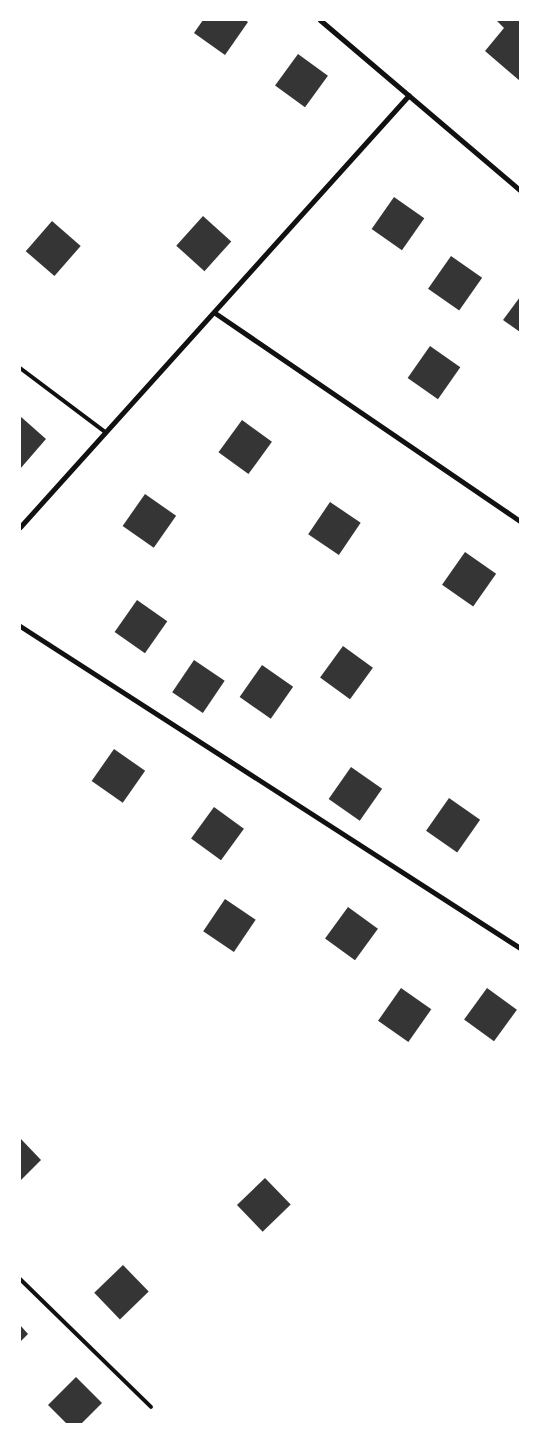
<!DOCTYPE html>
<html>
<head>
<meta charset="utf-8">
<style>
  body { margin:0 }
  #map { position:relative; width:540px; height:1444px; overflow:hidden; background:#fff; font-family:Merriweather,serif }
  div>[style] { position:absolute }
  [style*='--x'] { left:calc(var(--x)*1px); top:calc(var(--y)*1px); width:calc(var(--w)*1px); rotate:calc(var(--a)*1deg) }
  .building>* { inset:0; background:#353535; transform-origin:0 0 }
  .service>* { height:4px; margin:-2px; padding:0 2px; transform-origin:2px; border-radius:2px; background:#111 }
  .minor>* { height:5px; margin:-2.5px; padding:0 2.5px; transform-origin:2.5px; border-radius:2.5px; background:#111 }
  span { translate:-50% -50%; white-space:nowrap; text-align:center; line-height:1.15; -webkit-text-stroke:5px #fff; paint-order:stroke }
  .frame { position:absolute; inset:0; border:21px solid #fff; pointer-events:none }
</style>
</head>
<body>
<div id="map">
  <div class="building">
    <i style="clip-path:polygon(203px 20px,245px 20px,248px 22px,225px 55px,194px 33px)"></i>
    <i style="clip-path:polygon(496px 20px,520px 20px,520px 81px,485px 51px,504px 28px)"></i>
    <i style="left:298px;top:54px;width:37px;height:39px;rotate:36deg"></i>
    <i style="left:394px;top:197px;width:37px;height:39px;rotate:35deg"></i>
    <i style="left:203px;top:216px;width:38px;height:40px;rotate:42deg"></i>
    <i style="left:52px;top:221px;width:38px;height:40px;rotate:41deg"></i>
    <i style="left:451px;top:256px;width:38px;height:40px;rotate:35deg"></i>
    <i style="clip-path:polygon(520px 297px,520px 332px,503px 320px)"></i>
    <i style="left:430px;top:346px;width:37px;height:39px;rotate:35deg"></i>
    <i style="clip-path:polygon(20px 416px,46px 439px,20px 469px)"></i>
    <i style="left:242px;top:420px;width:37px;height:40px;rotate:36deg"></i>
    <i style="left:145px;top:494px;width:38px;height:39px;rotate:35deg"></i>
    <i style="left:330px;top:502px;width:37px;height:39px;rotate:34deg"></i>
    <i style="left:465px;top:552px;width:38px;height:40px;rotate:35deg"></i>
    <i style="left:137px;top:600px;width:37px;height:39px;rotate:35deg"></i>
    <i style="left:343px;top:646px;width:37px;height:39px;rotate:36deg"></i>
    <i style="left:194px;top:660px;width:37px;height:39px;rotate:34deg"></i>
    <i style="left:262px;top:665px;width:38px;height:39px;rotate:35deg"></i>
    <i style="left:114px;top:749px;width:38px;height:39px;rotate:35deg"></i>
    <i style="left:351px;top:767px;width:38px;height:39px;rotate:35deg"></i>
    <i style="left:449px;top:798px;width:38px;height:40px;rotate:35deg"></i>
    <i style="left:214px;top:807px;width:37px;height:39px;rotate:36deg"></i>
    <i style="left:225px;top:899px;width:37px;height:39px;rotate:34deg"></i>
    <i style="left:348px;top:907px;width:37px;height:39px;rotate:36deg"></i>
    <i style="left:401px;top:988px;width:37px;height:40px;rotate:35deg"></i>
    <i style="left:487px;top:988px;width:37px;height:39px;rotate:36deg"></i>
    <i style="clip-path:polygon(20px 1138px,41px 1160px,20px 1181px)"></i>
    <i style="left:265px;top:1178px;width:37px;height:39px;rotate:46deg"></i>
    <i style="left:123px;top:1265px;width:37px;height:40px;rotate:46deg"></i>
    <i style="clip-path:polygon(20px 1325px,28px 1334px,20px 1342px)"></i>
    <i style="clip-path:polygon(76px 1377px,102px 1403px,81px 1424px,67px 1424px,48px 1405px)"></i>
  </div>
  <div class="service">
    <i style="--x:20;--y:368;--w:105;--a:36.9"></i>
    <i style="--x:20;--y:1279;--w:183;--a:44.3"></i>
  </div>
  <div class="minor">
    <i style="--x:320;--y:20;--w:262;--a:40.4"></i>
    <i style="--x:215;--y:313;--w:369;--a:34.3"></i>
    <i style="--x:20;--y:527;--w:581;--a:-48"></i>
    <i style="--x:20;--y:626;--w:595;--a:32.78"></i>
  </div>
  <div class="frame"></div>
</div>
</body>
</html>
